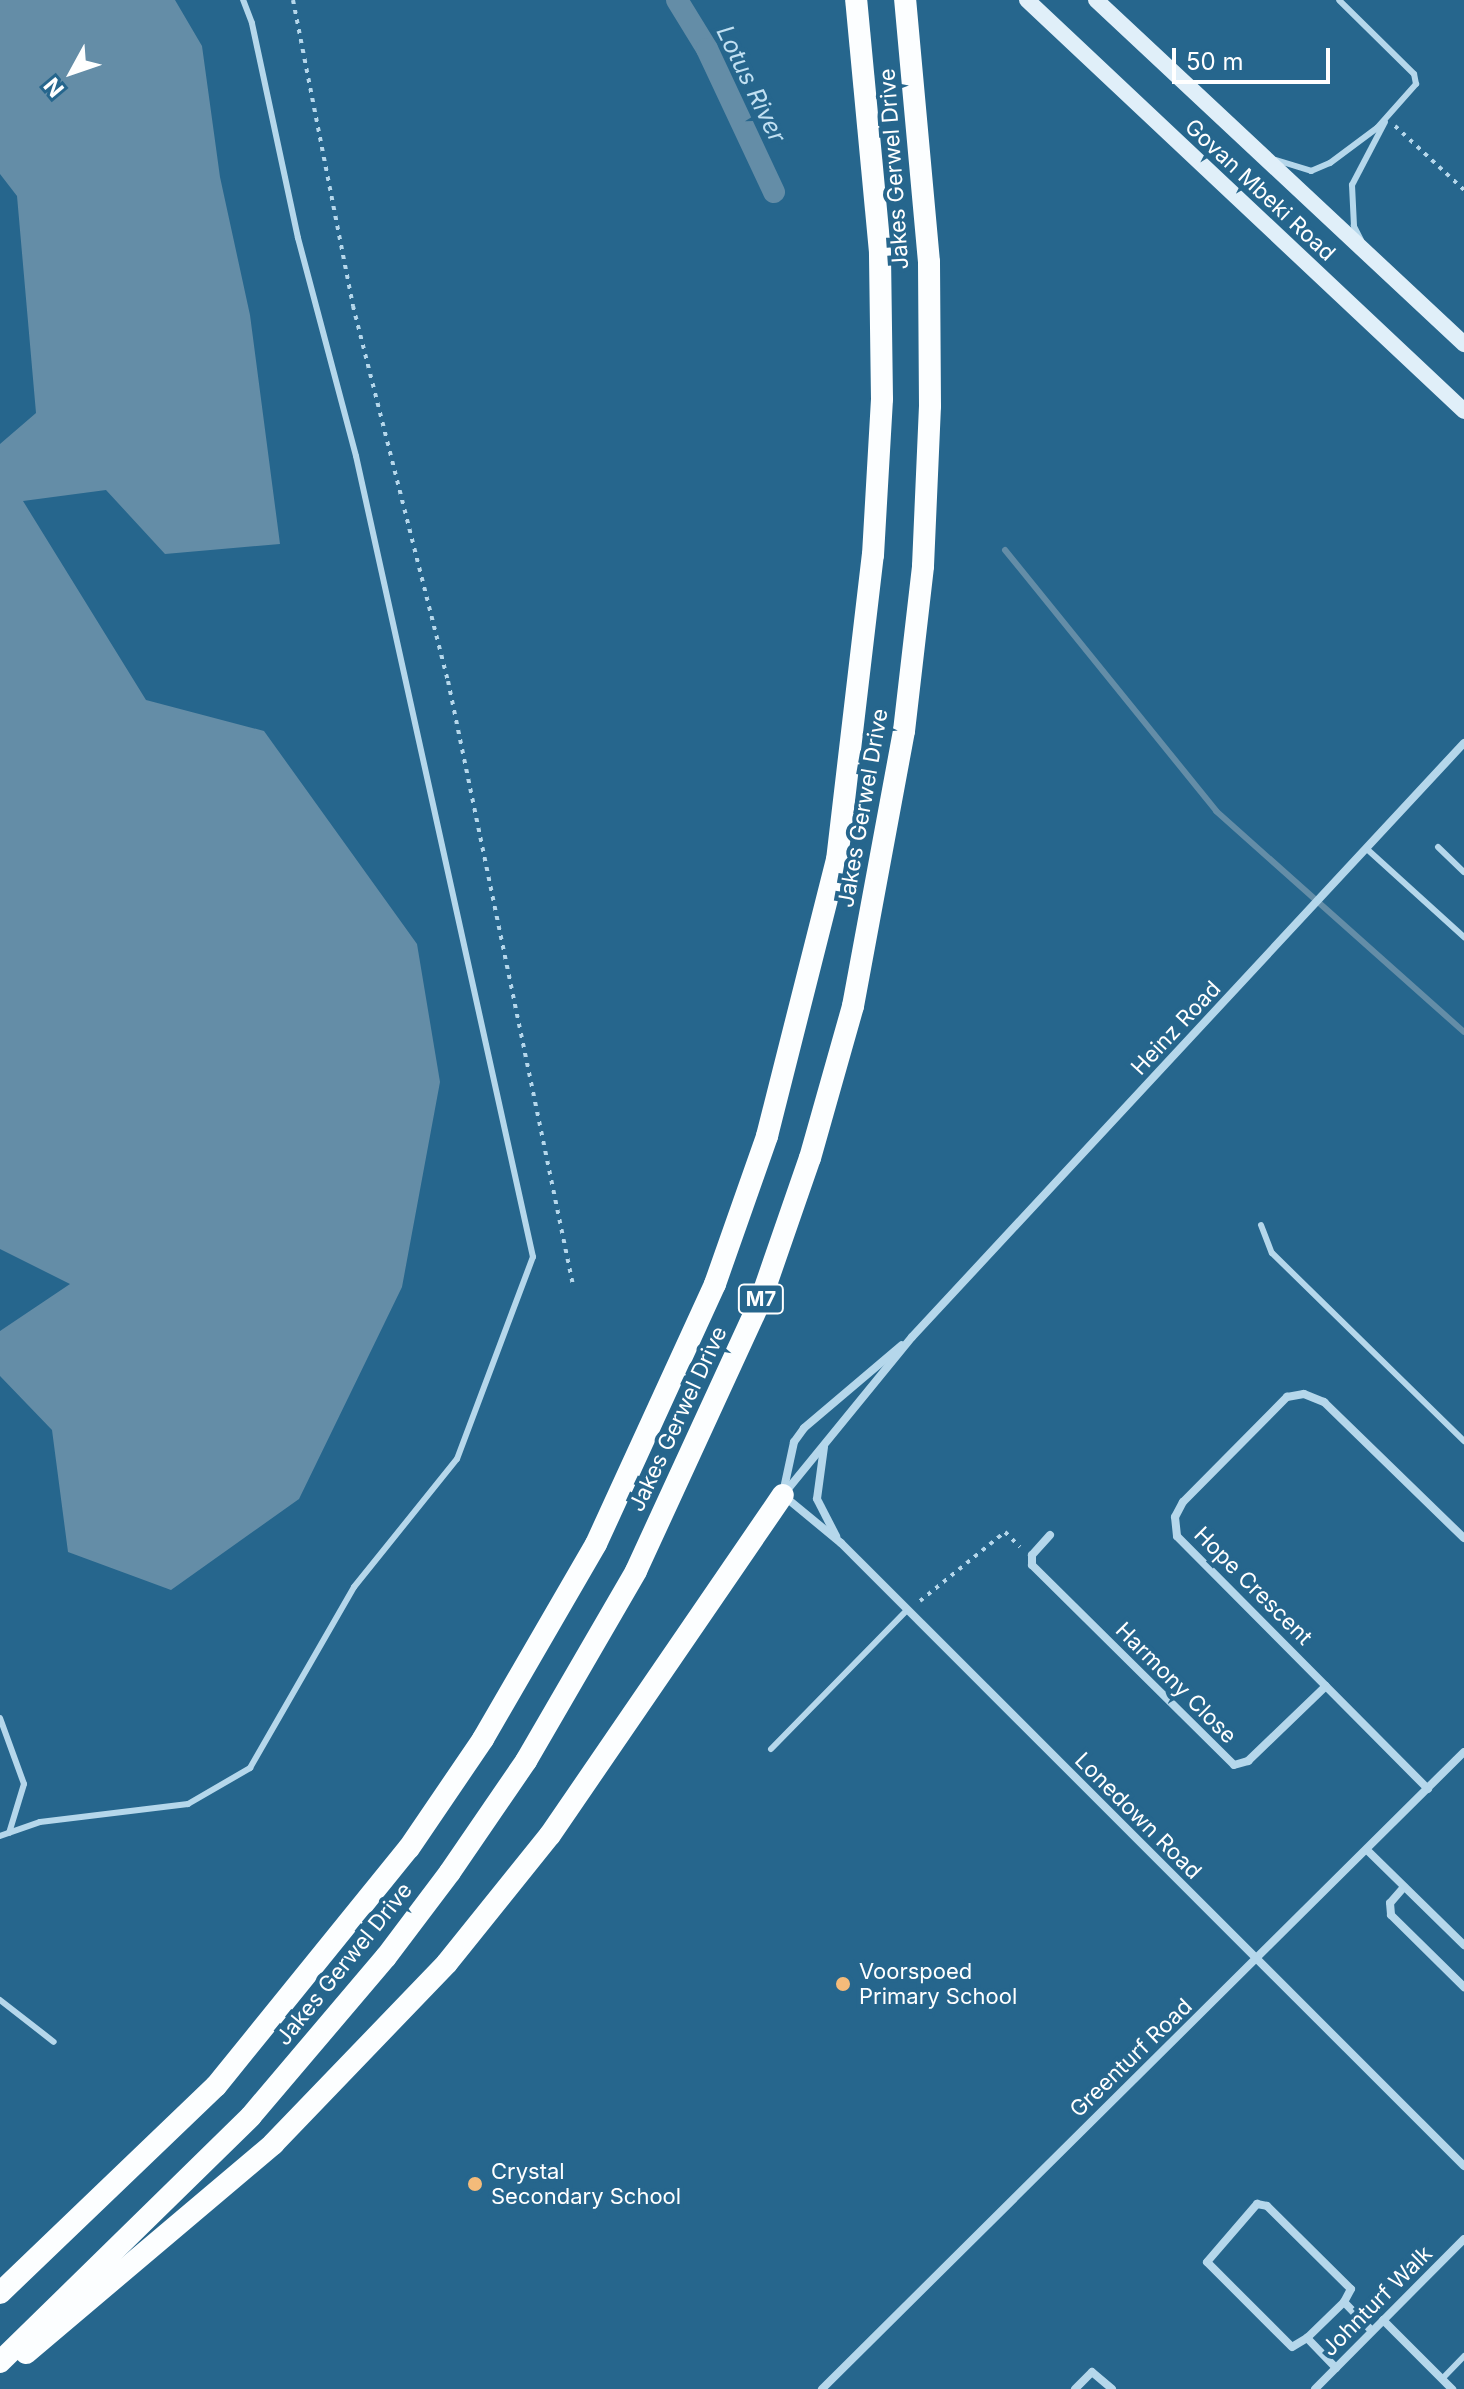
<!DOCTYPE html>
<html>
<head>
<meta charset="utf-8">
<style>
  body { margin:0 }
  #map { position:relative; width:1464px; height:2389px; overflow:hidden; background:#26668d; font-family:Inter,sans-serif }
  div>[style] { position:absolute }
  [style*='--x'] { left:calc(var(--x)*1px); top:calc(var(--y)*1px); width:calc(var(--w)*1px); rotate:calc(var(--a)*1deg) }
  .water>* { inset:0; background:#648da7 }
  .stream>* { height:6px; margin:-3px; padding:0 3px; transform-origin:3px; border-radius:3px; background:#648da7 }
  .canal>* { height:22px; margin:-11px; padding:0 11px; transform-origin:11px; border-radius:11px; background:#648da7 }
  .path>* { height:4px; margin-top:-2px; transform-origin:0; background:repeating-linear-gradient(90deg,#b5d7eb 0 4px,transparent 0 10px) }
  .service>* { height:6px; margin:-3px; padding:0 3px; transform-origin:3px; border-radius:3px; background:#b5d7eb }
  .minor>* { height:8px; margin:-4px; padding:0 4px; transform-origin:4px; border-radius:4px; background:#b5d7eb }
  .secondary>* { height:16px; margin:-8px; padding:0 8px; transform-origin:8px; border-radius:8px; background:#e0eff9 }
  .trunk>* { height:22px; margin:-11px; padding:0 11px; transform-origin:11px; border-radius:11px; background:#fcfeff }
  .dots>* { width:22px; height:22px; translate:-50% -50%; box-sizing:border-box; border:4px solid #26668d; border-radius:50% }
  span { translate:-50% -50%; white-space:nowrap; text-align:center; line-height:1.15; -webkit-text-stroke:8px #26668d; paint-order:stroke }
  .shield-label span { padding:2px 6px; background:#26668d; border:2px solid; border-radius:6px; -webkit-text-stroke-width:0 }
  .shield-label { font-size:20px; color:#fff; font-weight:700 }
  .street-label { font-size:22px; color:#fff }
  .poi-label { font-size:22px; color:#fff }
  .left { translate:0 -50%; text-align:left }
  .water-label { font-size:24px; color:#c1e0f2; font-style:italic }
  .north { position:absolute; left:32px; top:32px; width:80px; height:80px; -webkit-text-stroke:6px #26668d; paint-order:stroke; rotate:230deg; font-size:22px; font-weight:700; line-height:32px; text-align:center; color:#fff }
  .north::after { content:''; display:block; margin:auto; width:28px; height:36px; background:#fff; clip-path:polygon(50% 0,100% 100%,50% 72%,0 100%) }
  .scale { position:absolute; left:1172px; top:48px; width:158px; height:36px; box-sizing:border-box; border:4px solid #fff; border-top:0; padding-left:10px; font-size:24px; line-height:28px; white-space:nowrap; color:#fff; -webkit-text-stroke:6px #26668d; paint-order:stroke }
</style>
</head>
<body>
<div id="map">
  <div class="water">
    <i style="clip-path:polygon(0 0,175px 0,202px 46px,220px 177px,250px 315px,280px 544px,165px 554px,106px 490px,23px 501px,146px 700px,264px 731px,417px 944px,440px 1082px,402px 1287px,299px 1499px,171px 1590px,68px 1552px,52px 1430px,0 1376px,0 1331px,70px 1284px,0 1249px,0 444px,36px 413px,17px 196px,0 174px)"></i>
  </div>
  <div class="stream">
    <i style="--x:1005;--y:550;--w:336;--a:51"></i>
    <i style="--x:1216;--y:811;--w:332;--a:41.7"></i>
  </div>
  <div class="canal">
    <i style="--x:677;--y:0;--w:57;--a:58.5"></i>
    <i style="--x:707;--y:49;--w:158;--a:64.9"></i>
  </div>
  <div class="path">
    <i style="--x:293;--y:0;--w:312;--a:78.9"></i>
    <i style="--x:353;--y:306;--w:387;--a:75.8"></i>
    <i style="--x:448;--y:681;--w:617;--a:78.31"></i>
    <i style="--x:1395;--y:126;--w:94;--a:42.8"></i>
    <i style="--x:920;--y:1601;--w:109;--a:-39.1"></i>
    <i style="--x:1005;--y:1532;--w:21;--a:45"></i>
  </div>
  <div class="service">
    <i style="--x:1276;--y:160;--w:37;--a:17"></i>
    <i style="--x:1311;--y:171;--w:21;--a:-23"></i>
    <i style="--x:1330;--y:163;--w:59;--a:-36.7"></i>
    <i style="--x:1377;--y:128;--w:59;--a:-48.4"></i>
    <i style="--x:1416;--y:84;--w:10;--a:-101"></i>
    <i style="--x:1414;--y:74;--w:105;--a:-135.4"></i>
    <i style="--x:1361;--y:240;--w:16;--a:-117"></i>
    <i style="--x:1354;--y:226;--w:41;--a:-92.8"></i>
    <i style="--x:1352;--y:185;--w:71;--a:-62.4"></i>
    <i style="--x:1438;--y:847;--w:36;--a:44"></i>
    <i style="--x:1368;--y:850;--w:130;--a:42.2"></i>
    <i style="--x:1261;--y:1225;--w:30;--a:69"></i>
    <i style="--x:1272;--y:1253;--w:269;--a:44.4"></i>
    <i style="--x:0;--y:1718;--w:70;--a:70"></i>
    <i style="--x:24;--y:1784;--w:51;--a:107"></i>
    <i style="--x:771;--y:1749;--w:194;--a:-45.6"></i>
    <i style="--x:0;--y:1836;--w:42;--a:-19.3"></i>
    <i style="--x:40;--y:1822;--w:149;--a:-6.9"></i>
    <i style="--x:188;--y:1804;--w:72;--a:-30.1"></i>
    <i style="--x:250;--y:1768;--w:209;--a:-60.1"></i>
    <i style="--x:354;--y:1587;--w:164;--a:-51.2"></i>
    <i style="--x:457;--y:1459;--w:216;--a:-69.4"></i>
    <i style="--x:533;--y:1257;--w:820;--a:-102.46"></i>
    <i style="--x:356;--y:456;--w:226;--a:-104.9"></i>
    <i style="--x:298;--y:238;--w:220;--a:-102.1"></i>
    <i style="--x:252;--y:23;--w:25;--a:-111"></i>
    <i style="--x:0;--y:2000;--w:68;--a:37.9"></i>
    <i style="--x:1442;--y:2379;--w:32;--a:-46"></i>
  </div>
  <div class="minor">
    <i style="--x:824;--y:1447;--w:52;--a:97.7"></i>
    <i style="--x:817;--y:1499;--w:42;--a:62.8"></i>
    <i style="--x:783;--y:1493;--w:52;--a:-77.8"></i>
    <i style="--x:794;--y:1442;--w:17;--a:-54"></i>
    <i style="--x:804;--y:1428;--w:128;--a:-40.3"></i>
    <i style="--x:783;--y:1495;--w:204;--a:-50.8"></i>
    <i style="--x:912;--y:1337;--w:811;--a:-47.1"></i>
    <i style="--x:784;--y:1496;--w:74;--a:39.5"></i>
    <i style="--x:841;--y:1543;--w:881;--a:45"></i>
    <i style="--x:1050;--y:1535;--w:27;--a:132"></i>
    <i style="--x:1032;--y:1555;--w:10;--a:90"></i>
    <i style="--x:1032;--y:1565;--w:284;--a:44.7"></i>
    <i style="--x:1234;--y:1765;--w:15;--a:-16"></i>
    <i style="--x:1248;--y:1761;--w:108;--a:-43.9"></i>
    <i style="--x:1428;--y:1789;--w:356;--a:-134.8"></i>
    <i style="--x:1177;--y:1536;--w:19;--a:-96"></i>
    <i style="--x:1175;--y:1517;--w:17;--a:-62"></i>
    <i style="--x:1183;--y:1502;--w:148;--a:-45.3"></i>
    <i style="--x:1287;--y:1397;--w:17;--a:-10"></i>
    <i style="--x:1304;--y:1394;--w:22;--a:22"></i>
    <i style="--x:1324;--y:1402;--w:195;--a:44.2"></i>
    <i style="--x:1367;--y:1850;--w:136;--a:44.4"></i>
    <i style="--x:1404;--y:1887;--w:21;--a:131"></i>
    <i style="--x:1390;--y:1903;--w:12;--a:85"></i>
    <i style="--x:1391;--y:1915;--w:103;--a:44.6"></i>
    <i style="--x:1383;--y:2320;--w:98;--a:45"></i>
    <i style="--x:1307;--y:2338;--w:52;--a:-44.2"></i>
    <i style="--x:1336;--y:2368;--w:42;--a:-134"></i>
    <i style="--x:1307;--y:2338;--w:17;--a:149"></i>
    <i style="--x:1292;--y:2347;--w:120;--a:-135"></i>
    <i style="--x:1207;--y:2262;--w:77;--a:-49.2"></i>
    <i style="--x:1257;--y:2204;--w:10;--a:11"></i>
    <i style="--x:1267;--y:2206;--w:118;--a:44.7"></i>
    <i style="--x:1351;--y:2289;--w:15;--a:118"></i>
    <i style="--x:1344;--y:2302;--w:40;--a:46"></i>
    <i style="--x:822;--y:2389;--w:904;--a:-44.78"></i>
    <i style="--x:1075;--y:2389;--w:24;--a:-45"></i>
    <i style="--x:1092;--y:2372;--w:26;--a:40"></i>
    <i style="--x:1315;--y:2389;--w:211;--a:-45.2"></i>
  </div>
  <div class="secondary">
    <i style="--x:1027;--y:0;--w:600;--a:43.24"></i>
    <i style="--x:1096;--y:0;--w:504;--a:43.07"></i>
  </div>
  <div class="trunk">
    <i style="--x:0;--y:2293;--w:299;--a:-43.8"></i>
    <i style="--x:216;--y:2086;--w:306;--a:-51"></i>
    <i style="--x:409;--y:1848;--w:132;--a:-55.8"></i>
    <i style="--x:483;--y:1739;--w:225;--a:-59.9"></i>
    <i style="--x:596;--y:1544;--w:286;--a:-65.4"></i>
    <i style="--x:715;--y:1284;--w:157;--a:-70.6"></i>
    <i style="--x:767;--y:1136;--w:285;--a:-75.8"></i>
    <i style="--x:837;--y:860;--w:307;--a:-83.3"></i>
    <i style="--x:873;--y:555;--w:156;--a:-86.7"></i>
    <i style="--x:882;--y:399;--w:147;--a:-90.8"></i>
    <i style="--x:880;--y:252;--w:253;--a:-95.4"></i>
    <i style="--x:26;--y:2353;--w:324;--a:-40.2"></i>
    <i style="--x:273;--y:2144;--w:251;--a:-46.1"></i>
    <i style="--x:447;--y:1963;--w:164;--a:-51.2"></i>
    <i style="--x:550;--y:1835;--w:412;--a:-55.6"></i>
    <i style="--x:0;--y:2362;--w:351;--a:-44.4"></i>
    <i style="--x:251;--y:2116;--w:209;--a:-49.7"></i>
    <i style="--x:386;--y:1957;--w:106;--a:-53"></i>
    <i style="--x:450;--y:1872;--w:135;--a:-55.6"></i>
    <i style="--x:526;--y:1761;--w:220;--a:-59.9"></i>
    <i style="--x:636;--y:1571;--w:296;--a:-65.3"></i>
    <i style="--x:760;--y:1302;--w:152;--a:-70.9"></i>
    <i style="--x:810;--y:1158;--w:158;--a:-74.2"></i>
    <i style="--x:853;--y:1006;--w:280;--a:-79.5"></i>
    <i style="--x:904;--y:731;--w:166;--a:-83.4"></i>
    <i style="--x:923;--y:566;--w:160;--a:-87.5"></i>
    <i style="--x:930;--y:406;--w:144;--a:-90.4"></i>
    <i style="--x:929;--y:262;--w:263;--a:-95.2"></i>
  </div>
  <div class="dots">
    <i style="left:843px;top:1984px;background:#f4bb7a"></i>
    <i style="left:475px;top:2184px;background:#f4bb7a"></i>
  </div>
  <div class="shield-label">
    <span style="left:761px;top:1299px">M7</span>
  </div>
  <div class="street-label">
    <span style="left:894px;top:169px;rotate:-94deg">Jakes Gerwel Drive</span>
    <span style="left:1260px;top:190px;rotate:43deg">Govan Mbeki Road</span>
    <span style="left:863px;top:808px;rotate:-80deg">Jakes Gerwel Drive</span>
    <span style="left:1176px;top:1028px;rotate:-47deg">Heinz Road</span>
    <span style="left:678px;top:1419px;rotate:-65deg">Jakes Gerwel Drive</span>
    <span style="left:1253px;top:1586px;rotate:45deg">Hope Crescent</span>
    <span style="left:1176px;top:1683px;rotate:45deg">Harmony Close</span>
    <span style="left:1138px;top:1816px;rotate:45deg">Lonedown Road</span>
    <span style="left:344px;top:1964px;rotate:-51deg">Jakes Gerwel Drive</span>
    <span style="left:1131px;top:2058px;rotate:-44deg">Greenturf Road</span>
    <span style="left:1377px;top:2301px;rotate:-45deg">Johnturf Walk</span>
  </div>
  <div class="poi-label">
    <span class="left" style="left:859px;top:1984px">Voorspoed<br>Primary School</span>
    <span class="left" style="left:491px;top:2184px">Crystal<br>Secondary School</span>
  </div>
  <div class="water-label">
    <span style="left:751px;top:84px;rotate:64deg">Lotus River</span>
  </div>
  <div class="north">N</div>
  <div class="scale">50 m</div>
</div>
</body>
</html>
